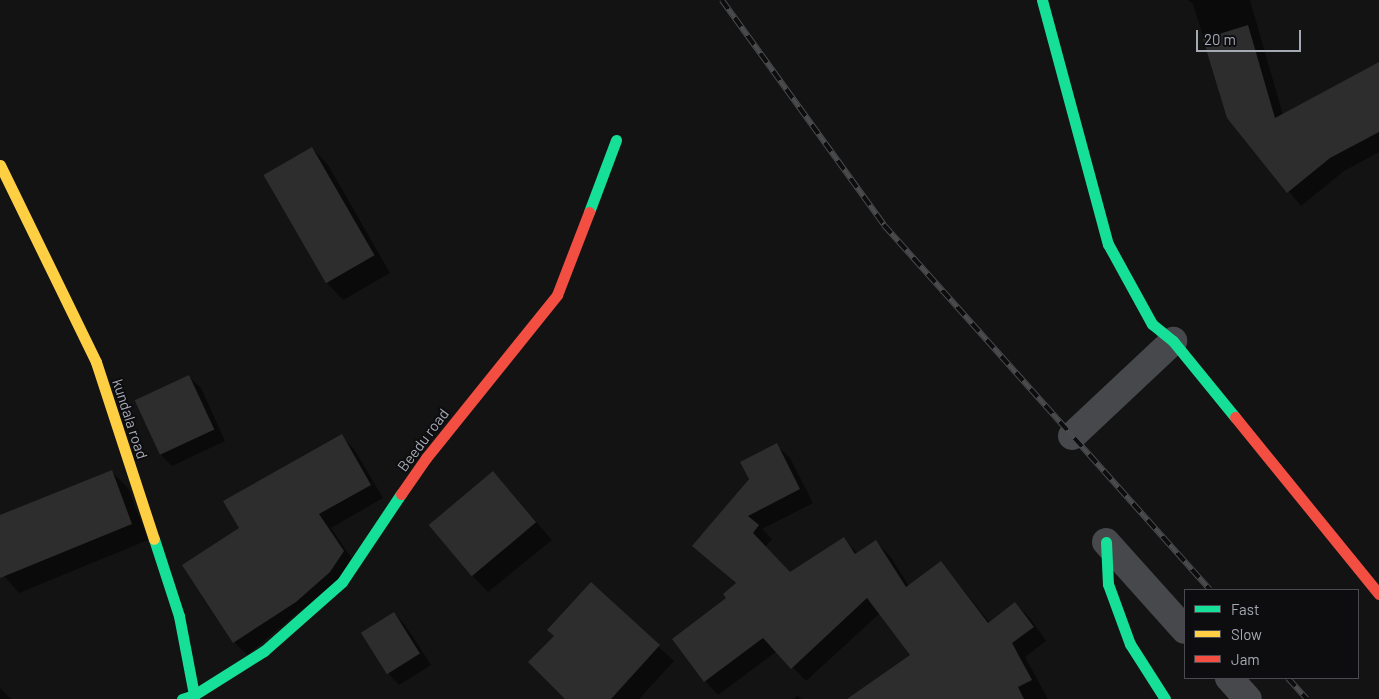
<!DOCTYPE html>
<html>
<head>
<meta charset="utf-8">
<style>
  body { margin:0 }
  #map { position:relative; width:1379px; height:699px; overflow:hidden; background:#131313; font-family:Barlow,sans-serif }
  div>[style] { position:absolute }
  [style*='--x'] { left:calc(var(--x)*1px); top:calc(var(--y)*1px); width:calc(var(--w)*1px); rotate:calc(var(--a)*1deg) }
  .shadow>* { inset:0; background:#0007 }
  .building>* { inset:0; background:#2d2d2e; transform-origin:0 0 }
  .street>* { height:28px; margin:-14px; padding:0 14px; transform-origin:14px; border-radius:14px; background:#47484c }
  .fast>* { height:11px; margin:-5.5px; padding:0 5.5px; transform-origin:5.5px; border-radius:5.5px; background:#16e098 }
  .slow>* { height:11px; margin:-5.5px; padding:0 5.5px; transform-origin:5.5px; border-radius:5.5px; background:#ffcf43 }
  .jam>* { height:11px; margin:-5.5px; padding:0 5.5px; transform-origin:5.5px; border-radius:5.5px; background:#f24e42 }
  .rail>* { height:5.5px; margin-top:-2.75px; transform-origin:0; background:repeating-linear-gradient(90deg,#0d0d0f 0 11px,#494a4c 0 22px); box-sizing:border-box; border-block:1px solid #494a4c }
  span { translate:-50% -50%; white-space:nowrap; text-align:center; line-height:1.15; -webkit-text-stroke:4px #0d0d0f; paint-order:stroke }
  .street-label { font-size:15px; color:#a5a9b3 }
  .legend { position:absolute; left:1184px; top:589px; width:175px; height:90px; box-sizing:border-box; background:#0d0d0f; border:1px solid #4a4b51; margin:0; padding:6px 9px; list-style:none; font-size:15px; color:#a5a9b3 }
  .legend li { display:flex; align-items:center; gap:10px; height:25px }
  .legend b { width:25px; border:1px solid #4a4b51 }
  .scale { position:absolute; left:1196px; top:30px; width:105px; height:22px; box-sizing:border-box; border:2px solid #a5a9b3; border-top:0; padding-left:6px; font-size:15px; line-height:18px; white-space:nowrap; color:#a5a9b3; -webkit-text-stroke:4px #0d0d0f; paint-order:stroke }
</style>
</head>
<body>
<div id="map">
  <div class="shadow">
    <i style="clip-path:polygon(1188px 0,1250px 0,1283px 115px,1379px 64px,1379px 152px,1344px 171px,1301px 206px,1228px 117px,1193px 4px)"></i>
    <i style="clip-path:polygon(312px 148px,328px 165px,390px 273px,343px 300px,327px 283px)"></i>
    <i style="clip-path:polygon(189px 377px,201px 388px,225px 441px,172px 466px,160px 454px)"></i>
    <i style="clip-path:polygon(341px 436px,354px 449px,383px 498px,331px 528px,356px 565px,247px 655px,234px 642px,184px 566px,241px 528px)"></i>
    <i style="clip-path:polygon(776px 445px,790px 458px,813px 503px,762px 529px,772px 539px,765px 547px,790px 573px,844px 539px,858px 554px,876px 542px,890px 556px,909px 586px,941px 562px,990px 623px,1015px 604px,1029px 617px,1046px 641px,1025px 657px,1048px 699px,852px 699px,912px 655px,880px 613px,806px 681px,777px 651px,718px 695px,705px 681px,728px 598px,736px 584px,694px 546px)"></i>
    <i style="clip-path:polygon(111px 471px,128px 488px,148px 540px,19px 593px,0 571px,0 517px)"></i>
    <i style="clip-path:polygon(493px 473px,552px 540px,488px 592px,472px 575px)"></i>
    <i style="clip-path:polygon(591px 584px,674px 661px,639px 699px,566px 699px,556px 636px)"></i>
    <i style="clip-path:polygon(394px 613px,405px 625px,431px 665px,399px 685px,388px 673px)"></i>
    <i style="clip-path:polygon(0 688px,11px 699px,0 699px)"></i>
    <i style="clip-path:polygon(797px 695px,802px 699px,794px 699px)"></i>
  </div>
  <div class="building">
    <i style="clip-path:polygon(1248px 25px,1275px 118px,1379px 62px,1379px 132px,1330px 158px,1287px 193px,1227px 118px,1203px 39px)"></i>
    <i style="left:312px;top:147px;width:125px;height:56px;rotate:60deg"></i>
    <i style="left:189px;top:375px;width:60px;height:60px;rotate:65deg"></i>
    <i style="clip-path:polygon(342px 434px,371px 485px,319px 514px,344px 551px,330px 572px,296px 602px,233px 643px,182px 565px,239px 528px,223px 501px)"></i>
    <i style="clip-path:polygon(777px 443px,800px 489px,748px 516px,759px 525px,753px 533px,790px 572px,844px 537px,855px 554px,876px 540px,906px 587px,941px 561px,988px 623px,1015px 602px,1034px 627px,1012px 643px,1032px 680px,1018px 687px,1024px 699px,847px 699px,910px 655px,867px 598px,791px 669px,763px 638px,704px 682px,672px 639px,726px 598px,723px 594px,736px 583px,692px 546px,749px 479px,740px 462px)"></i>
    <i style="clip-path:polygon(112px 470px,132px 524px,0 578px,0 515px)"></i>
    <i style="left:493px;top:471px;width:67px;height:84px;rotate:50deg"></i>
    <i style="clip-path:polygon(591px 582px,660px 645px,611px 699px,565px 699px,528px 662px,554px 636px,547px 630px)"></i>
    <i style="left:394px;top:612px;width:49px;height:39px;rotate:58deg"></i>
  </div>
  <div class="street">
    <i style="--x:1072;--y:436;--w:139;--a:-43.2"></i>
    <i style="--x:1106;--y:542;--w:118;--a:48.1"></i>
    <i style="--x:1229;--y:678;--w:28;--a:48"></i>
  </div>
  <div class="fast">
    <i style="--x:1042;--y:0;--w:253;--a:74.9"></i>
    <i style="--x:1108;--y:244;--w:91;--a:61.2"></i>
    <i style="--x:1152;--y:324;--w:27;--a:39"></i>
    <i style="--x:1173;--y:341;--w:98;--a:50.8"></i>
    <i style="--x:589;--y:212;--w:77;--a:-69.4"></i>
    <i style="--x:154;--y:539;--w:81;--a:72"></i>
    <i style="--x:179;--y:616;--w:80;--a:79.2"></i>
    <i style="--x:1106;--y:542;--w:42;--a:87.3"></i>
    <i style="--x:1108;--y:584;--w:64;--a:69.9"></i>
    <i style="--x:1130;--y:644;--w:65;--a:57.5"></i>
    <i style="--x:182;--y:699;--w:13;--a:-18"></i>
    <i style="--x:194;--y:695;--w:83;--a:-32.2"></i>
    <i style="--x:264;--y:651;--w:104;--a:-41.5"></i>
    <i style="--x:342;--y:582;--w:106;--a:-56.2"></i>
  </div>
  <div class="slow">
    <i style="--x:0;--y:165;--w:219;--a:64"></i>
    <i style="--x:96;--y:362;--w:186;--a:71.9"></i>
  </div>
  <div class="jam">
    <i style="--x:1235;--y:417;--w:228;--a:50.9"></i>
    <i style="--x:401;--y:494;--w:44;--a:-55.2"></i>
    <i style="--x:426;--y:458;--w:209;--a:-51.2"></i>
    <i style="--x:557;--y:295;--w:89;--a:-68.9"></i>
  </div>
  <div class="rail">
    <i style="--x:722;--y:0;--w:277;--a:54.2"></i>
    <i style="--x:884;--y:225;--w:489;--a:48.2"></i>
    <i style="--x:1288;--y:678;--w:28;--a:48"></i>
  </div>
  <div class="street-label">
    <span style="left:130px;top:419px;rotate:72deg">kundala road</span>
    <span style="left:423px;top:440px;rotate:-53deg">Beedu road</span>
  </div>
  <ul class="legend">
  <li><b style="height:6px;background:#16e098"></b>Fast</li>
  <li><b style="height:6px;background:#ffcf43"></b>Slow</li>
  <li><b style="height:6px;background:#f24e42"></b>Jam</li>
  </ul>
  <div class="scale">20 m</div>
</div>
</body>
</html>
